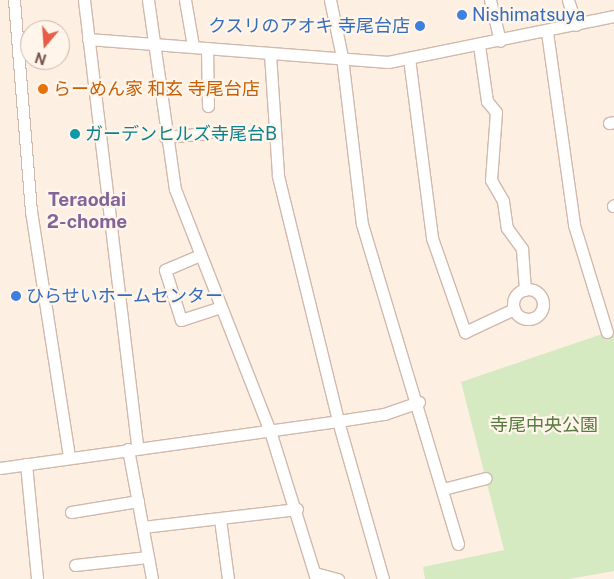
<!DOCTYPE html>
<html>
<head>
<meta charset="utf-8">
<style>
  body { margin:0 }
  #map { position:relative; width:614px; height:579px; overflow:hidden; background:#fdf0e3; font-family:"Public Sans","Noto Sans JP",sans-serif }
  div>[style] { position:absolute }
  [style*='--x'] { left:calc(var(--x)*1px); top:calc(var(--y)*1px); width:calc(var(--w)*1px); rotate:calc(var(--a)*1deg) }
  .green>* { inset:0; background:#d6eac1 }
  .roads { filter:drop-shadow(1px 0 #d0b9ac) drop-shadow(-1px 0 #d0b9ac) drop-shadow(0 1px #d0b9ac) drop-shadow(0 -1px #d0b9ac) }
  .street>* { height:11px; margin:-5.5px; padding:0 5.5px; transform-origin:5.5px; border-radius:5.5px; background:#fff }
  .street>.ring { margin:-5.5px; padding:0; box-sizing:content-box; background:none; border:11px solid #fff; border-radius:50% }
  .dots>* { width:14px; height:14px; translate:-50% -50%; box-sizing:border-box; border:2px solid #fff5ea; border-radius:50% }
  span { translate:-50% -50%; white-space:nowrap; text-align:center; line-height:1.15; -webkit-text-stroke:4.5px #fff5ea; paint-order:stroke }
  .shop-label { font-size:18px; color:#366cbe }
  .left { translate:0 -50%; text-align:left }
  .right { translate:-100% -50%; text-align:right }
  .food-label { font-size:18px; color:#c56008 }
  .culture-label { font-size:18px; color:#0d838f }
  .park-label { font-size:18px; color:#577b40 }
  .neighbourhood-label { font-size:19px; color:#826499; font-weight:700 }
  .north { position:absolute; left:20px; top:20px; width:50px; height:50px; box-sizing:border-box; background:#fff5ea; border:1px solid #c8b5a9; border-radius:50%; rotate:198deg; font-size:14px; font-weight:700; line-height:20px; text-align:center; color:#755448 }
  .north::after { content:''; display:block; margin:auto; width:18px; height:22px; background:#e95b45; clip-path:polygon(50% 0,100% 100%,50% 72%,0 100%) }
</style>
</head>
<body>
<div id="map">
  <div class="green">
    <i style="clip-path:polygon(614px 330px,614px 571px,569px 579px,425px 579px,423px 567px,504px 550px,461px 382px)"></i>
  </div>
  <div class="roads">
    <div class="street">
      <i style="--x:14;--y:0;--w:212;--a:85.4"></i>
      <i style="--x:31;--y:211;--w:249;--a:81.2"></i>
      <i style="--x:84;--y:0;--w:450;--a:83.2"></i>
      <i style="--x:148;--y:0;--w:191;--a:81.9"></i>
      <i style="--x:175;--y:189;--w:260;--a:68.6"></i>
      <i style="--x:270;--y:431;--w:155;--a:72.7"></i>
      <i style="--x:185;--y:0;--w:47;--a:80.1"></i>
      <i style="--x:330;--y:0;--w:58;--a:78.1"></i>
      <i style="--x:342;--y:57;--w:168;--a:83.2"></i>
      <i style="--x:362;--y:224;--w:334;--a:73.3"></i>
      <i style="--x:490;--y:0;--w:42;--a:76.3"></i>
      <i style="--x:568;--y:0;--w:26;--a:72"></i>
      <i style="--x:547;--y:32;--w:195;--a:82"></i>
      <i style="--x:574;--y:225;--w:112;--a:72.9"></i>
      <i style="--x:88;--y:39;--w:301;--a:4.4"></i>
      <i style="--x:388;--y:62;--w:231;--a:-11.5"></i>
      <i style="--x:479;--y:45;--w:57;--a:81.9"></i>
      <i style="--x:487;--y:101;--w:14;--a:51"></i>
      <i style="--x:496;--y:112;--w:68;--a:94.2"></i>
      <i style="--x:491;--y:180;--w:24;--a:60"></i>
      <i style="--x:503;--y:201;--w:27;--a:82"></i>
      <i style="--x:507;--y:228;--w:26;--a:54"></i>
      <i style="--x:522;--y:249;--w:41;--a:85.8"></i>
      <i style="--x:207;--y:48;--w:58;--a:89"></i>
      <i style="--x:270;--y:54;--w:122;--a:86.2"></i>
      <i style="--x:278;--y:176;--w:252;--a:76.2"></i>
      <i style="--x:338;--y:421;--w:164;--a:74.1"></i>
      <i style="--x:409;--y:58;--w:181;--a:82.7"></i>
      <i style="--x:432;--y:238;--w:100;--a:70.7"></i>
      <i style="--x:465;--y:332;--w:54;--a:-25.1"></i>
      <i style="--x:609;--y:123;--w:5;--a:-11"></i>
      <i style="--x:165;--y:137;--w:43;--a:-5.3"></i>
      <i style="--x:613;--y:206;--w:1;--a:-45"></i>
      <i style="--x:200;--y:255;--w:38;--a:157"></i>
      <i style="--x:165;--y:270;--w:52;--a:72.3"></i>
      <i style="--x:181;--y:320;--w:40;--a:-18"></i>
      <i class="ring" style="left:513px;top:289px;width:19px;height:19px"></i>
      <i style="--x:128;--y:449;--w:132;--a:79.5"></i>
      <i style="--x:26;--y:464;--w:116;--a:84.5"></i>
      <i style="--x:0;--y:468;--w:341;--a:-7.9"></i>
      <i style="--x:338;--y:421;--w:47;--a:-8.7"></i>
      <i style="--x:384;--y:414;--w:37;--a:-19"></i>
      <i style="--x:443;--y:489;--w:44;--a:-14.3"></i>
      <i style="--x:71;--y:512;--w:68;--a:-9.3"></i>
      <i style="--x:220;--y:519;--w:61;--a:82.4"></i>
      <i style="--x:143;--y:527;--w:155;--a:-6.7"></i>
      <i style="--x:75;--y:565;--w:73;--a:-6.3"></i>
      <i style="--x:315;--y:573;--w:24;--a:15"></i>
    </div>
  </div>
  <div class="dots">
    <i style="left:462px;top:15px;background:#3f7fe0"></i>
    <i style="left:420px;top:26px;background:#3f7fe0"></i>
    <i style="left:43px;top:89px;background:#e8710a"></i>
    <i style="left:75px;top:134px;background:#0f9aa8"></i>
    <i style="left:16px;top:296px;background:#3f7fe0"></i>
  </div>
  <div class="shop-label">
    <span class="left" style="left:472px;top:15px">Nishimatsuya</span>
    <span class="right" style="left:410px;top:26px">クスリのアオキ 寺尾台店</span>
    <span class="left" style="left:26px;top:296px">ひらせいホームセンター</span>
  </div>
  <div class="food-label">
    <span class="left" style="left:53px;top:89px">らーめん家 和玄 寺尾台店</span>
  </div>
  <div class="culture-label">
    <span class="left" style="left:85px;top:134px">ガーデンヒルズ寺尾台B</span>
  </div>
  <div class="park-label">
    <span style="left:544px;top:425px">寺尾中央公園</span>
  </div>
  <div class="neighbourhood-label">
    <span style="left:87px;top:211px">Teraodai<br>2-chome</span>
  </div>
  <div class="north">N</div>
</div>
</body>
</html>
